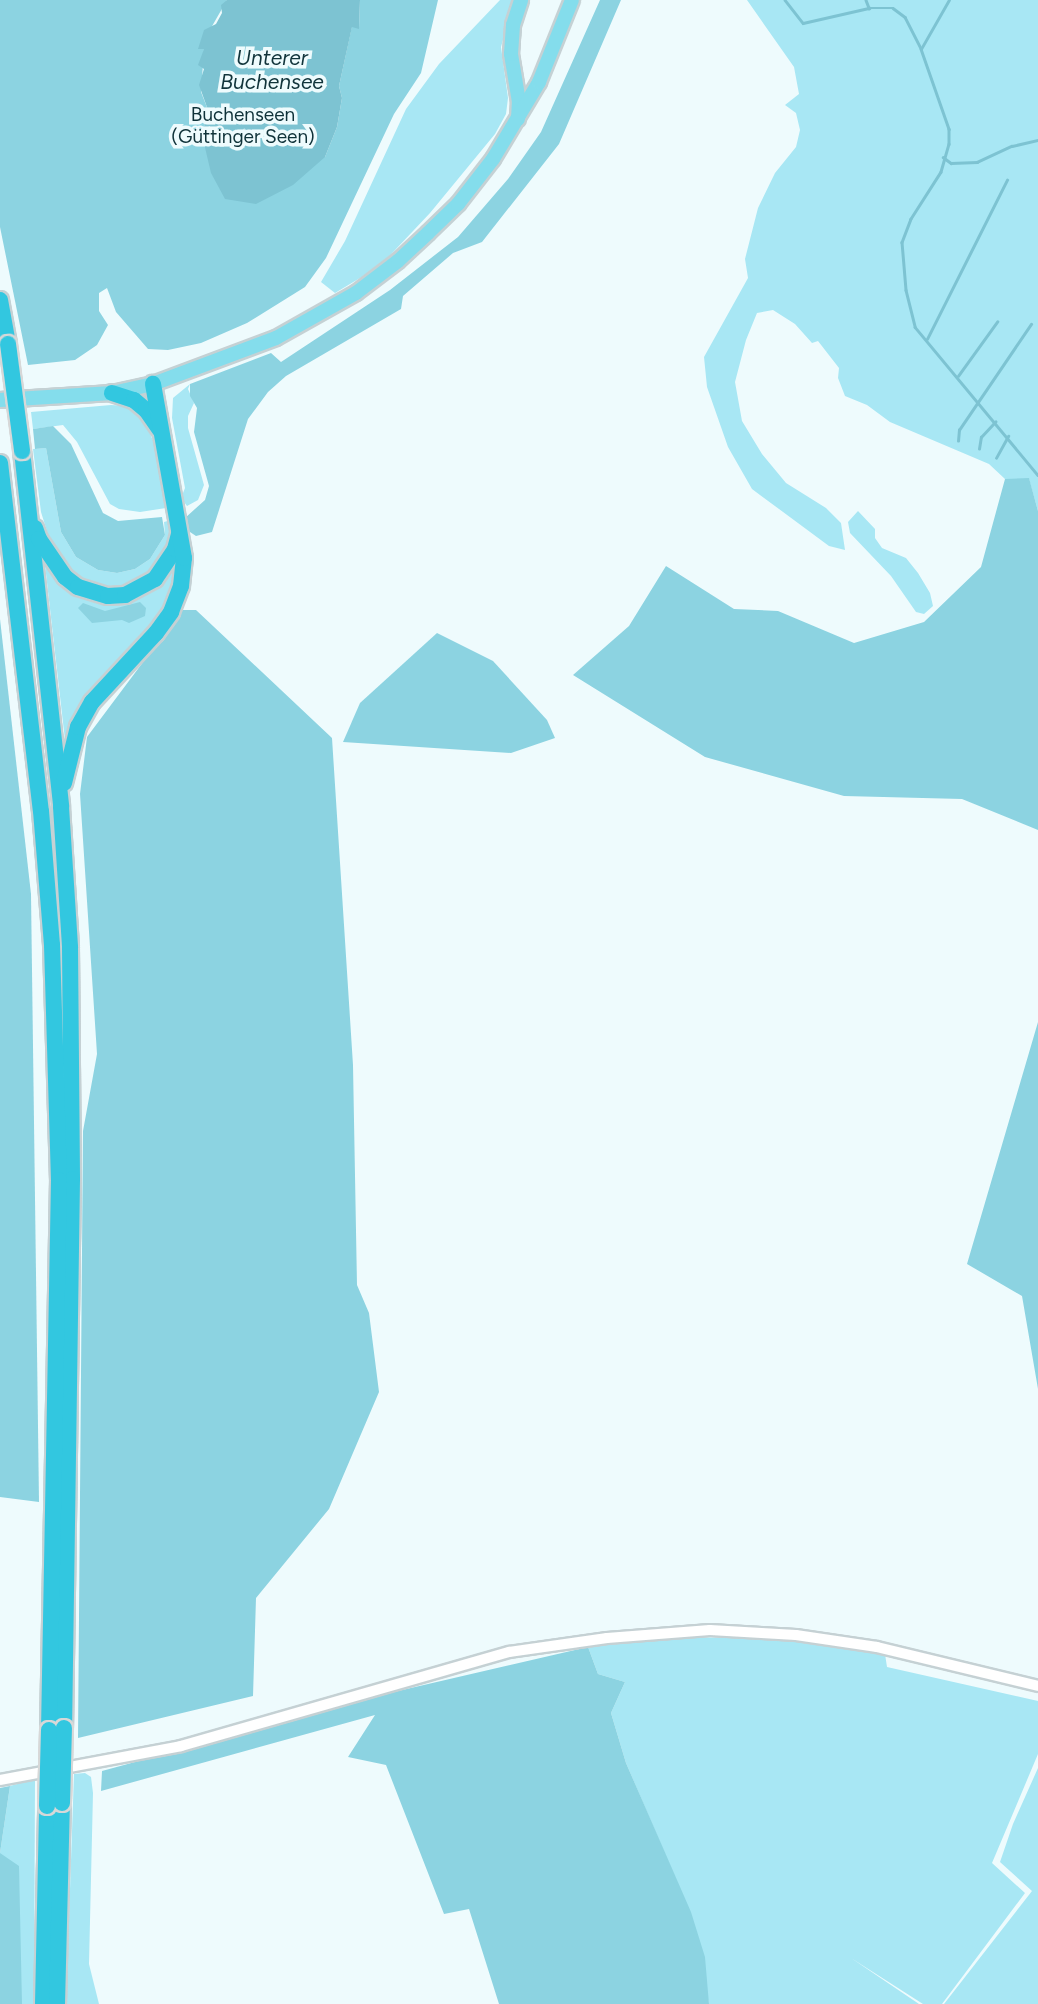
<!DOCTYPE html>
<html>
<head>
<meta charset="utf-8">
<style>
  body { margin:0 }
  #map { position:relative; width:1038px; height:2004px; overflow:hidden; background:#eefbfd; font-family:Figtree,sans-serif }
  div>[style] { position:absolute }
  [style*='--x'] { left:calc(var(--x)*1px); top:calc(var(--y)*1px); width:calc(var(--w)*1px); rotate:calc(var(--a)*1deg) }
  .green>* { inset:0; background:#a8e7f4 }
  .forest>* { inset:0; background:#8cd3e1 }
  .water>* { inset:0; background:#7dc3d2 }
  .stream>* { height:2.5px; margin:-1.25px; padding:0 1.25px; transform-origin:1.25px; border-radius:1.25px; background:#7dc3d2 }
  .roads { filter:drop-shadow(2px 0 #c5d1d4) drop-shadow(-2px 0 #c5d1d4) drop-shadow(0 2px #c5d1d4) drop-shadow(0 -2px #c5d1d4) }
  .minor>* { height:10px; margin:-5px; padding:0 5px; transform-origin:5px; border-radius:5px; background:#fff }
  .major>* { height:14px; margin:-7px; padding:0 7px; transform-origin:7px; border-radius:7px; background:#84ddec }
  .highway>* { height:16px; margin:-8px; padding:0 8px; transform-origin:8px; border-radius:8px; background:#32c7e0 }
  .bridges { filter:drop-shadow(2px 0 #d7d8d8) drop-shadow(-2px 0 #d7d8d8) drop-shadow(0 2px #d7d8d8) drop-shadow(0 -2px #d7d8d8) }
  .highway-bridge>* { height:16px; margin:-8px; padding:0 8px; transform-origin:8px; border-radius:8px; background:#32c7e0 }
  span { translate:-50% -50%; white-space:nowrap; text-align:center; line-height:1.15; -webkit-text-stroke:7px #eefbfd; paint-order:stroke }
  .park-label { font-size:19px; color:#0f3239 }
  .water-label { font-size:21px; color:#11343b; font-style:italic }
</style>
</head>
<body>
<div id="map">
  <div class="green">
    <i style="clip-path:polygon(500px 0,514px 0,501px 47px,508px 98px,506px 114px,495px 134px,430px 213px,380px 266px,335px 293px,321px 282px,345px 241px,406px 109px,439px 64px)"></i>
    <i style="clip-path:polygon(747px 0,1038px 0,1038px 511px,1029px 479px,1005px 479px,989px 464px,890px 422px,867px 405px,845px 396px,838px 378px,839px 368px,818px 341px,812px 343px,795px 324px,773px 310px,757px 313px,746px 340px,735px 382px,742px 421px,762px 454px,786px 483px,826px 508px,841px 523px,845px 550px,829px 546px,752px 489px,728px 447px,707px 387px,704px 357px,748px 278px,745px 259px,758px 208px,775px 173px,796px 147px,800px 130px,796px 113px,785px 105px,799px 94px,794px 67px)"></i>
    <i style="clip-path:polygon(190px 384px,188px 389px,194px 403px,188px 416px,188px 428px,204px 485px,198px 500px,187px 506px,181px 498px,185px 488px,172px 418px,173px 398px)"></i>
    <i style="clip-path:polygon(111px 405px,127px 406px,144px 420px,155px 445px,169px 503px,166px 508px,140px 512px,119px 509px,110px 504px,77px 442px,63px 425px,33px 429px,31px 412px)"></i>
    <i style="clip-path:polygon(46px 448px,61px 532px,76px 557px,98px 570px,117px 573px,135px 569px,150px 559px,165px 535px,164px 522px,171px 520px,169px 546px,151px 574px,124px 589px,108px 591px,81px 583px,55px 557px,41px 512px,33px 449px)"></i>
    <i style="clip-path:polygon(858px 511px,875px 529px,875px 538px,882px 548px,906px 558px,918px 573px,930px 593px,933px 606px,924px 614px,916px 612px,891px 576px,850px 533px,848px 522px)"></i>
    <i style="clip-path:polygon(178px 554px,174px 585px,166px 609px,65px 740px,45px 565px,108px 601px)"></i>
    <i style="clip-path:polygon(683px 1637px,797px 1639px,885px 1654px,887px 1667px,1038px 1701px,1038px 1754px,992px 1863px,1025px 1893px,942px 2004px,923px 2004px,851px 1958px,919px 2004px,709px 2004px,690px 1912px,626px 1763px,611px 1713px,625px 1682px,598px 1674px,588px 1647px)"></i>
    <i style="clip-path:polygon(1038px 1768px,1038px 2004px,944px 2004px,1032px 1891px,1000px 1862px,1013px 1824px)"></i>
    <i style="clip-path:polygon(85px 1773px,91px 1777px,93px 1793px,89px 1964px,99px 2004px,66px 2004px,74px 1774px)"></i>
    <i style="clip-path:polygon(35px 1779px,34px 2004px,21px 2004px,0 1853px,10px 1786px)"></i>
  </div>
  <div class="forest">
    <i style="clip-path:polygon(0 0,227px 0,199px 49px,204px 49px,201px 92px,208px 110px,202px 135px,325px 157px,337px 127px,342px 98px,339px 86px,352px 26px,359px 28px,360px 0,438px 0,421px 73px,394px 114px,326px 258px,305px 287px,247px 323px,201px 343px,168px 350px,148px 349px,116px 312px,107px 288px,99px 293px,99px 311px,108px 325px,97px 345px,75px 360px,28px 365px,0 227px)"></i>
    <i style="clip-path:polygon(600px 0,621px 0,559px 144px,482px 242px,453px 253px,403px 296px,401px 309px,286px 376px,268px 392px,248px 419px,212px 532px,196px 536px,187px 530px,185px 518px,205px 500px,209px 486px,194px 432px,197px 408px,190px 396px,190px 384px,271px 353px,281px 362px,390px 290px,458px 237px,508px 179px,541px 132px)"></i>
    <i style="clip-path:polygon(53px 426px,71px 444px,103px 513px,118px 521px,162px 517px,165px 535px,150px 559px,135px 569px,117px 573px,98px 570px,76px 557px,61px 532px,46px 448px,35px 449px,33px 429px)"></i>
    <i style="clip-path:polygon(1029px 478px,1038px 511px,1038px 830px,962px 799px,844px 796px,705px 757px,573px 675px,629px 626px,666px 566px,734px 609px,778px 611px,854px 643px,924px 622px,981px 567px,1005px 479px)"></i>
    <i style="clip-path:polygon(140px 602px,146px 608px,145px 616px,129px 623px,122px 620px,92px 623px,78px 608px,83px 603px,105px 611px)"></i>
    <i style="clip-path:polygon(182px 610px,196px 610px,332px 738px,353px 1065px,357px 1285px,369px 1313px,379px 1392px,329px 1509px,256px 1598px,253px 1696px,78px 1738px,83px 1131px,97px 1054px,80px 794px,87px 737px)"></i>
    <i style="clip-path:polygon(0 619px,31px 894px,39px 1502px,0 1497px)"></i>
    <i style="clip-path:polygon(437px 633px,493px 661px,547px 720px,555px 738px,511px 753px,343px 742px,360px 703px)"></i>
    <i style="clip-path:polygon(1038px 1022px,1038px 1389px,1022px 1296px,967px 1264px)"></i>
    <i style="clip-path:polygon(588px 1647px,598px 1674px,625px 1682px,611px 1713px,626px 1763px,691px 1912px,705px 1957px,709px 2004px,499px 2004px,469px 1909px,444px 1914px,386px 1765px,348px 1757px,375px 1715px,101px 1791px,102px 1771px,385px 1694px)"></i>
    <i style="clip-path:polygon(10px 1786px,0 1853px,19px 1866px,22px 2004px,0 2004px,0 1788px)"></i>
  </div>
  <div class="water">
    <i style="clip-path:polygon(227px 0,360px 0,359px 29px,352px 27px,339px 86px,342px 98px,337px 127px,325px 157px,293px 185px,256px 204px,225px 199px,211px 173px,202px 135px,208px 110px,199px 85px,204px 69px,198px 65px,204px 49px,198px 49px,204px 30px,216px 24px,222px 13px,221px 5px)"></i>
  </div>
  <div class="stream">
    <i style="--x:785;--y:0;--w:29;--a:52"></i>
    <i style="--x:803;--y:23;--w:68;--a:-12.8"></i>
    <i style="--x:869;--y:8;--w:24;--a:0"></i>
    <i style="--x:893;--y:8;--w:15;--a:37"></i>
    <i style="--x:905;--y:17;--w:36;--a:63"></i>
    <i style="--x:921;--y:49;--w:85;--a:70.7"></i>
    <i style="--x:949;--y:129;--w:15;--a:90"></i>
    <i style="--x:949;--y:144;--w:29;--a:106"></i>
    <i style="--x:941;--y:172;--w:56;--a:122.6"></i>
    <i style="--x:911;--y:219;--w:25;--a:111"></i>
    <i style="--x:902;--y:242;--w:48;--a:85.2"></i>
    <i style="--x:906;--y:290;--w:38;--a:76"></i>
    <i style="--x:915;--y:327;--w:192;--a:50.3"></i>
    <i style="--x:866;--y:0;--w:9;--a:69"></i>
    <i style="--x:921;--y:49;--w:56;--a:-60.3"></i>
    <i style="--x:943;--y:157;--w:10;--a:37"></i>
    <i style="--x:951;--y:163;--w:26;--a:-2"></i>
    <i style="--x:977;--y:162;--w:38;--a:-25"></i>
    <i style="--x:1012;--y:146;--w:27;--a:-13"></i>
    <i style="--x:927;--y:339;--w:178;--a:-63.3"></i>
    <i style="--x:958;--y:376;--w:67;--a:-54.2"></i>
    <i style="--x:958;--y:441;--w:11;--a:-85"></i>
    <i style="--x:959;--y:430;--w:128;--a:-55.8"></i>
    <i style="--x:979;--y:449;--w:12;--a:-81"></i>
    <i style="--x:981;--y:437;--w:21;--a:-47"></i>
    <i style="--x:996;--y:458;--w:25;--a:-61"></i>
  </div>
  <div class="roads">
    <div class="minor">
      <i style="--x:0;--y:1780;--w:184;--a:-10.6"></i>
      <i style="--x:181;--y:1746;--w:341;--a:-16"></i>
      <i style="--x:509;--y:1652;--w:99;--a:-8.1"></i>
      <i style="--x:607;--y:1638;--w:103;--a:-4.4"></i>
      <i style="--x:710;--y:1630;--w:86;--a:3.3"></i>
      <i style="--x:796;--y:1635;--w:82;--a:8.4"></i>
      <i style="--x:877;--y:1647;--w:166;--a:13.6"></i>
    </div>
    <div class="major">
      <i style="--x:518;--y:119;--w:17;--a:-87"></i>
      <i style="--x:519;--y:102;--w:49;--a:-99.5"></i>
      <i style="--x:511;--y:54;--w:29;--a:-86"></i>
      <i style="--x:513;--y:25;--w:26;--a:-72"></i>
      <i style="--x:0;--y:400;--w:112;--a:-3.6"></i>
      <i style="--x:112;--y:393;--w:42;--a:-12.4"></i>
      <i style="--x:153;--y:384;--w:131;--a:-20.5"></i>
      <i style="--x:276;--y:338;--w:92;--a:-29.4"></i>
      <i style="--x:356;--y:293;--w:53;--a:-37.3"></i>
      <i style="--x:398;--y:261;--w:41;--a:-43"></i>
      <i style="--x:428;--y:233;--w:42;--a:-44"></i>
      <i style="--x:458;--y:204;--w:57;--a:-52.1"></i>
      <i style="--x:493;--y:159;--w:90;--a:-59.1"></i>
      <i style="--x:539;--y:82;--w:88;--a:-68.1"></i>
    </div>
    <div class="highway">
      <i style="--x:0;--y:300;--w:45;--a:79.7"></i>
      <i style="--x:112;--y:393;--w:23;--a:18"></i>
      <i style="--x:134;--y:400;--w:16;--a:40"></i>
      <i style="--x:146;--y:410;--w:24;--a:55"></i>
      <i style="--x:22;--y:451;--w:358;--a:83.7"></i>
      <i style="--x:61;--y:807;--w:141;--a:86.3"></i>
      <i style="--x:70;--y:948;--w:231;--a:89.5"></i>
      <i style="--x:72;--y:1179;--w:549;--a:90.83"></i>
      <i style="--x:0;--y:463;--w:350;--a:83.3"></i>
      <i style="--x:41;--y:811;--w:134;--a:85.3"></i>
      <i style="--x:52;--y:945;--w:235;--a:88.3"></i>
      <i style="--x:59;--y:1180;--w:550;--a:91.04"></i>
      <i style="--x:35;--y:528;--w:12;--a:70"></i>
      <i style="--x:39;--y:539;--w:46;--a:55.6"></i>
      <i style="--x:65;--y:577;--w:16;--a:38"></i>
      <i style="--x:78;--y:587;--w:31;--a:17"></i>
      <i style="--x:108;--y:596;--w:17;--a:-3"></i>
      <i style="--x:125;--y:595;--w:34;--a:-28"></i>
      <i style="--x:155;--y:579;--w:36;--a:-56"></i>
      <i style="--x:175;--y:549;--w:16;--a:-75"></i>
      <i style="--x:64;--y:783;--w:58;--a:-76"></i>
      <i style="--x:78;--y:727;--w:29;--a:-61"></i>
      <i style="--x:92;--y:702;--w:94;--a:-47.2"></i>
      <i style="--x:156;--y:633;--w:26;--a:-54"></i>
      <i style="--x:171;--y:612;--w:28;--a:-69"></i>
      <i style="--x:181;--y:586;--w:28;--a:-84"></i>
      <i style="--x:184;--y:558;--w:177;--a:-100.1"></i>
      <i style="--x:43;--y:2004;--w:198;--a:-88.8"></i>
      <i style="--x:57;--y:2004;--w:201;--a:-88.6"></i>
    </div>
  </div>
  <div class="bridges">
    <div class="highway-bridge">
      <i style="--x:8;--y:344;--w:108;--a:82.5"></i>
      <i style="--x:62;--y:1803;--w:75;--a:-88.5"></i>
      <i style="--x:47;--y:1806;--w:76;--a:-88.5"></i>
    </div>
  </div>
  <div class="park-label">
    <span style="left:243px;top:126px">Buchenseen<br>(Güttinger Seen)</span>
  </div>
  <div class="water-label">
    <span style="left:272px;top:70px">Unterer<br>Buchensee</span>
  </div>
</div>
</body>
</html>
